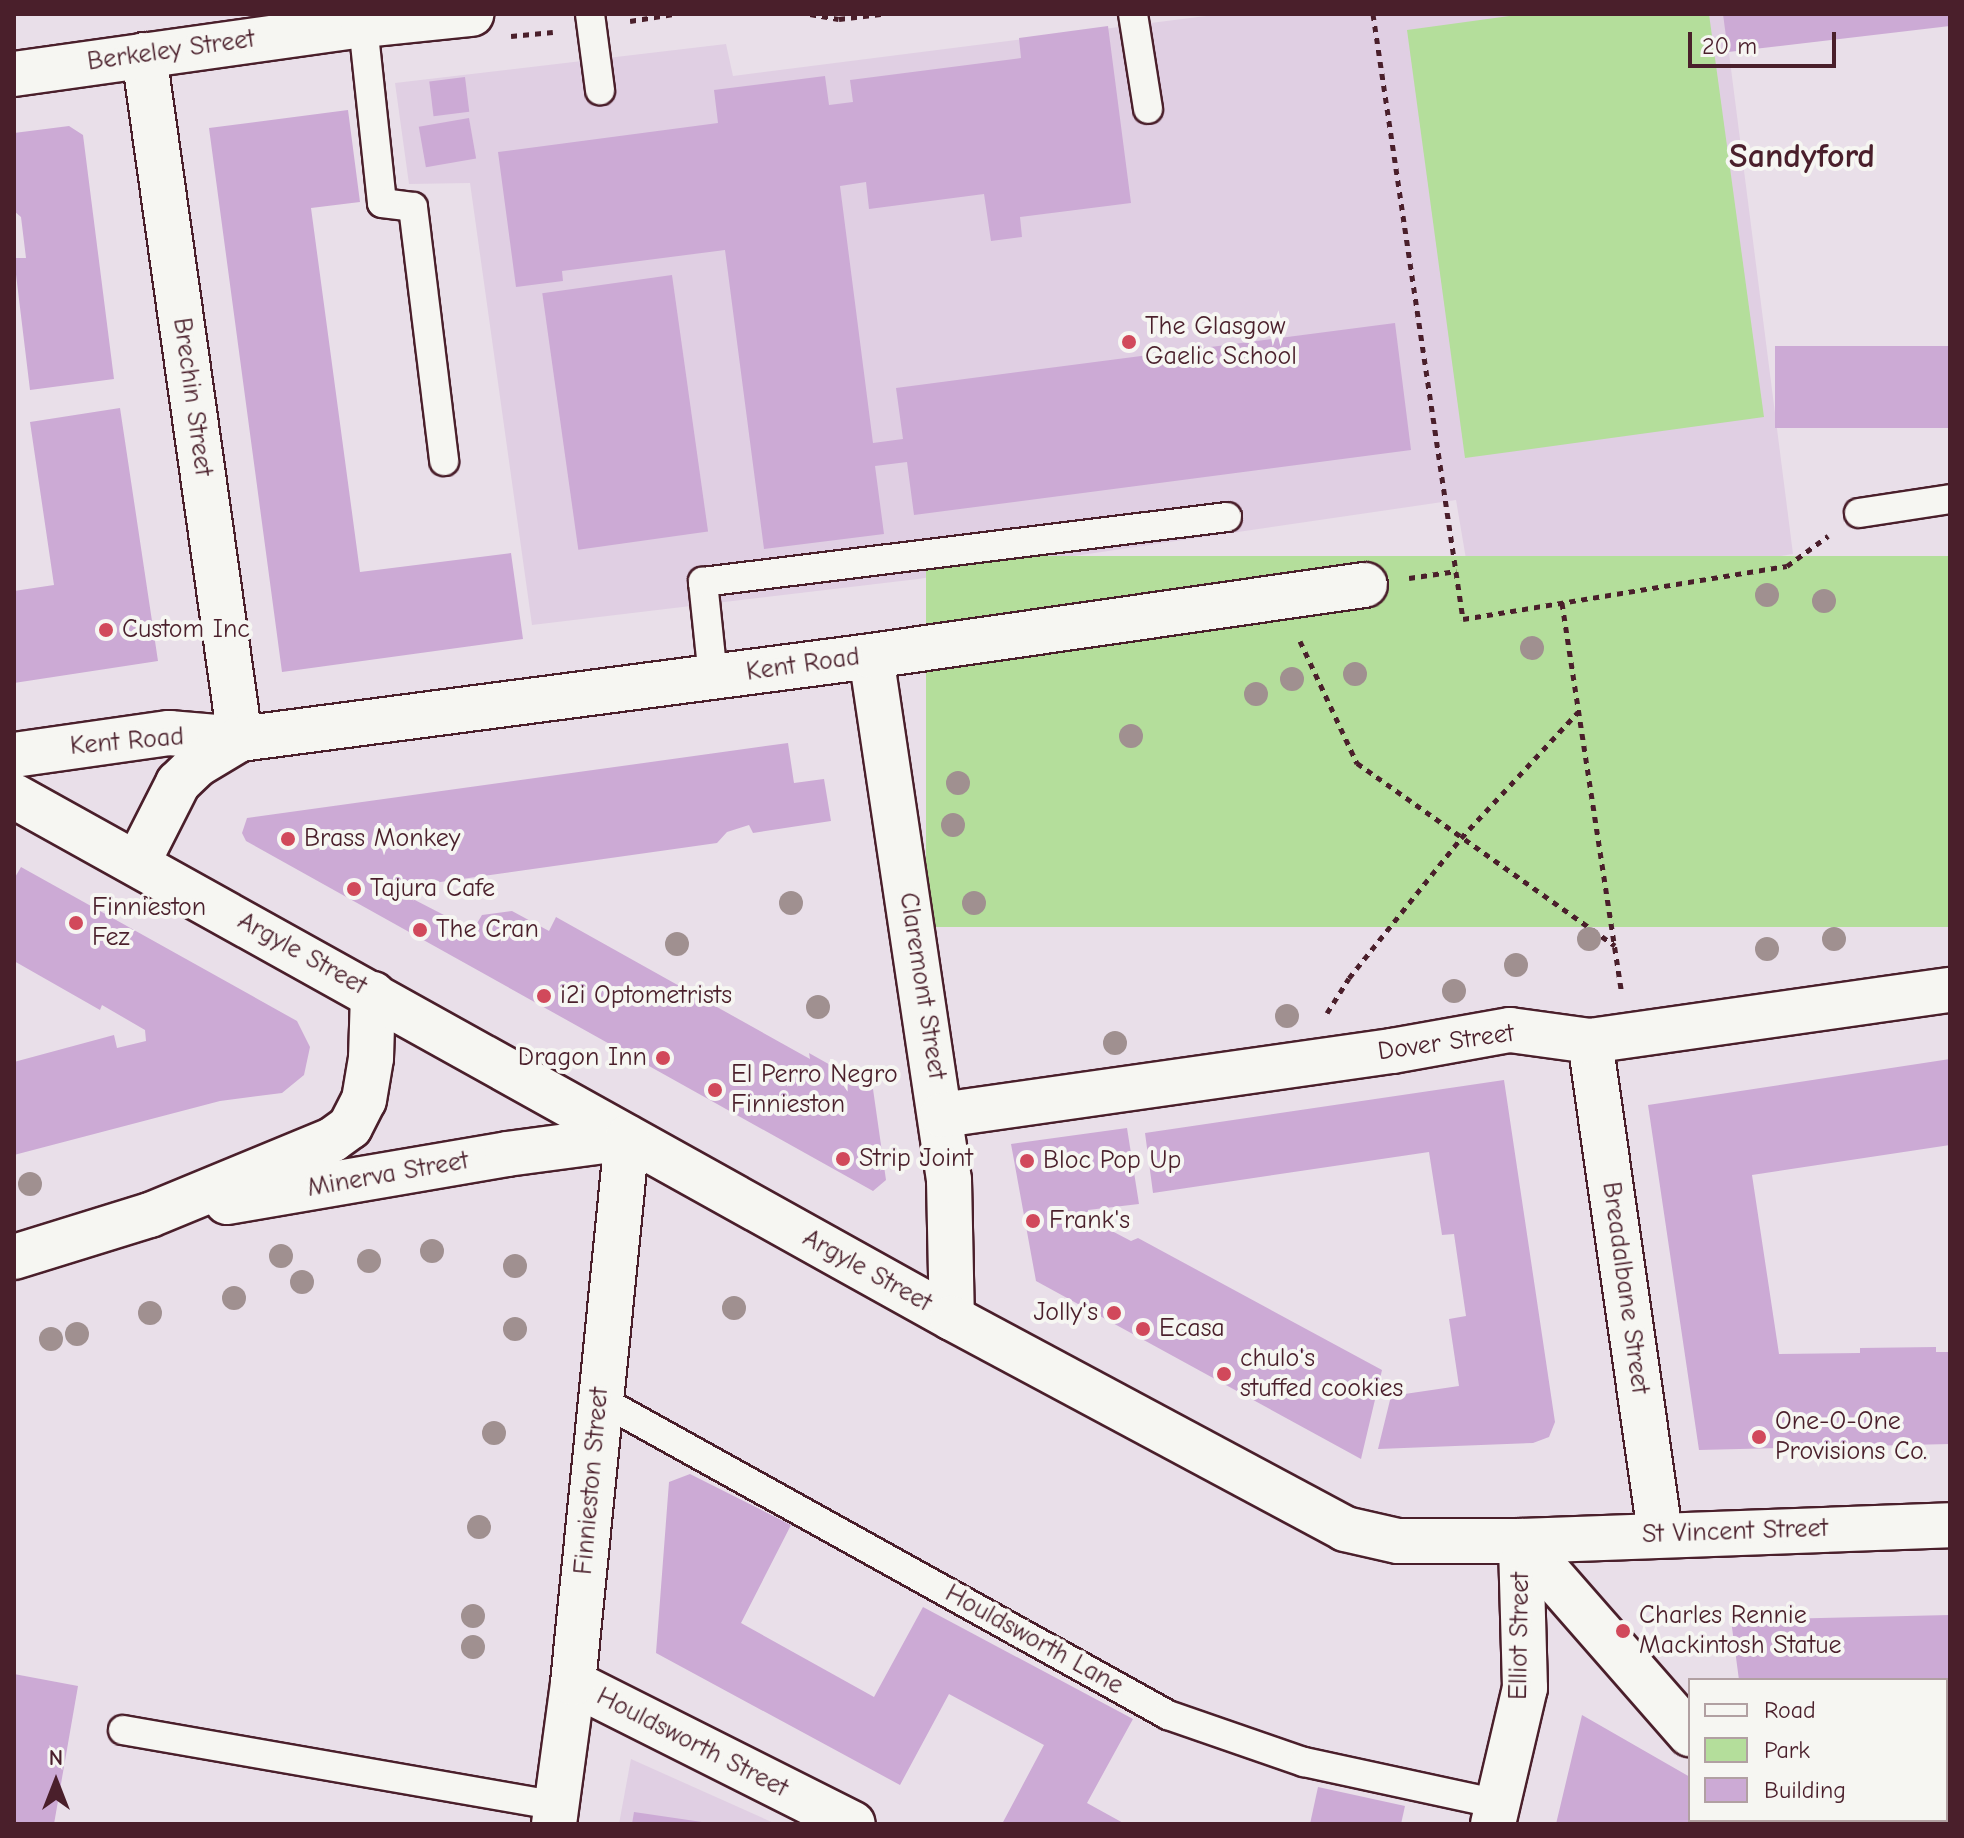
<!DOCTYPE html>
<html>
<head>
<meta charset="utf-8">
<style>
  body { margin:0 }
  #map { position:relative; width:1964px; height:1838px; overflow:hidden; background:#e9dfe9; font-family:"Comic Neue",sans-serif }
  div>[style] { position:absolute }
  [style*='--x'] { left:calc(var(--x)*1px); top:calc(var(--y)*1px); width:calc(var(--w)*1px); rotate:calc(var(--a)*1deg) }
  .built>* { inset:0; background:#e0cfe3 }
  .green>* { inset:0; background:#b4de9b; transform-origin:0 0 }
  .building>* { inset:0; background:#ccaad5; transform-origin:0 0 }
  .path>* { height:5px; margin-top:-2.5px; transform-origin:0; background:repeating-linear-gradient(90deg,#4a1f2b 0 6px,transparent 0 12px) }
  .roads { filter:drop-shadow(2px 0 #4a1f2b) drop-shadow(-2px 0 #4a1f2b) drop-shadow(0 2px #4a1f2b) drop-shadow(0 -2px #4a1f2b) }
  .service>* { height:28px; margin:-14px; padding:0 14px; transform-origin:14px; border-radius:14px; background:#f6f6f2 }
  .pedestrian>* { height:44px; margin:-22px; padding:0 22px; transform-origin:22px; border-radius:22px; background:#f6f6f2 }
  .minor>* { height:44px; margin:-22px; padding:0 22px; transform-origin:22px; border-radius:22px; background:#f6f6f2 }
  .tertiary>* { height:44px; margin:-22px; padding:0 22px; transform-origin:22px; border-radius:22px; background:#f6f6f2 }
  .trees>* { width:24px; height:24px; margin:-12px; border-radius:50%; background:#a09090 }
  .dots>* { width:22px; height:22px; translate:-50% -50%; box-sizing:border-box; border:4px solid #f6f6f2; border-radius:50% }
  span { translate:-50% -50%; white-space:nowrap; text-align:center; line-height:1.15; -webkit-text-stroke:8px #f6f6f2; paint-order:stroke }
  .street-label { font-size:26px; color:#4a1f2b }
  .poi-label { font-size:26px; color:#4a1f2b }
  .left { translate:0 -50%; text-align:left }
  .right { translate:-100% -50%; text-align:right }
  .district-label { font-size:34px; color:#4a1f2b; font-weight:700 }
  .frame { position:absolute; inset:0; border:16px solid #4a1f2b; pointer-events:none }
  .legend { position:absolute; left:1688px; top:1678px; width:260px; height:144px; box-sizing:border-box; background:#f6f6f2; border:2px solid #b1a0a2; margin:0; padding:10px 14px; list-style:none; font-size:24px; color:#4a1f2b }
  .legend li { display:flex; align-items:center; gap:16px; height:40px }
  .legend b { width:40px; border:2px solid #b1a0a2 }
  .north { position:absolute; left:16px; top:1742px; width:80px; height:80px; -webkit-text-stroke:6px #f6f6f2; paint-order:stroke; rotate:0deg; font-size:22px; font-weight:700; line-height:32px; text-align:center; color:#4a1f2b }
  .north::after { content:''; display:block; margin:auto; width:28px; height:36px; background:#4a1f2b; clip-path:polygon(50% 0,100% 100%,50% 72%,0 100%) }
  .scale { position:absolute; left:1688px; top:32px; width:148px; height:36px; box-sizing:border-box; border:4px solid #4a1f2b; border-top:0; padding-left:10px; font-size:24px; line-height:28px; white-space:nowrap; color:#4a1f2b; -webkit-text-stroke:6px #f6f6f2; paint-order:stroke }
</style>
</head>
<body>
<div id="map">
  <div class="built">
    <i style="clip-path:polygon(1222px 14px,1724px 14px,1793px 554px,1474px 606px,1456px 500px,918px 579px,532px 625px,470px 183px,409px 184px,395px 83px,726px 44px,733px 76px)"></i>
    <i style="clip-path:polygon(631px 1759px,776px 1824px,619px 1824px)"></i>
  </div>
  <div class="green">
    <i style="clip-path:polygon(1524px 14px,1709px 14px,1764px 417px,1465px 458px,1407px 30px)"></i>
    <i style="left:1950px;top:556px;width:371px;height:1024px;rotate:90deg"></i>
    <i style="clip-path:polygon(1946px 1733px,1950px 1733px,1950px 1824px,1896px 1824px,1889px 1820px,1946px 1820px)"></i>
  </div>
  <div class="building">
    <i style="clip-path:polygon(1723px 14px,1950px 14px,1950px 26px,1728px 52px)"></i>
    <i style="clip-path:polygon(1108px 26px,1131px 203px,1020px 217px,1022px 237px,991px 241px,984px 194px,869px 209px,866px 182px,840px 186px,873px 443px,903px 439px,896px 388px,1395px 323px,1411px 450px,914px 515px,907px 462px,875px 466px,884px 534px,764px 549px,725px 250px,562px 271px,563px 281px,516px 287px,498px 152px,718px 123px,714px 90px,825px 76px,829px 105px,853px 102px,850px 80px,1021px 58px,1019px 38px)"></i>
    <i style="left:465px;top:77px;width:35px;height:36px;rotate:83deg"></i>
    <i style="clip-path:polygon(348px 110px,360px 202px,311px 208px,360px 572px,511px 553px,523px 639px,282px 672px,209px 128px)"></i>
    <i style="left:469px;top:118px;width:41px;height:51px;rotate:80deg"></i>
    <i style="clip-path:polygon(69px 126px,83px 135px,114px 379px,30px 390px,14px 258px,26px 258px,21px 217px,14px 211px,14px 133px)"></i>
    <i style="left:672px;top:275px;width:259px;height:131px;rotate:82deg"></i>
    <i style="left:1950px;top:346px;width:82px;height:175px;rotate:90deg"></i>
    <i style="clip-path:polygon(120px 408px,158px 661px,14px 683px,14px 591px,54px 585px,30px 422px)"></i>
    <i style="clip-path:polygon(788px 743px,794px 783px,824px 779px,831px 821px,753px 833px,749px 825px,727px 832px,717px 843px,419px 885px,411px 898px,473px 930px,482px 915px,512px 911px,549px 931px,556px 917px,810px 1059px,809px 1053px,873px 1089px,886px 1180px,873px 1191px,246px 841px,242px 833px,247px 818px)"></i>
    <i style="clip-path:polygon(21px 867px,297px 1021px,310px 1047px,304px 1075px,282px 1093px,220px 1101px,14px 1155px,14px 1062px,114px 1035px,117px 1048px,146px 1041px,145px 1030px,102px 1005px,100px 1010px,14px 961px,14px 879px)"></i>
    <i style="clip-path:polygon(1950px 1059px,1950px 1145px,1752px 1175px,1779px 1354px,1860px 1353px,1860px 1348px,1936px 1347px,1936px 1352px,1950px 1352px,1950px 1444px,1699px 1450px,1648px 1105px)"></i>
    <i style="clip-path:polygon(1504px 1080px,1555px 1422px,1549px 1437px,1533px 1443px,1378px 1449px,1391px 1396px,1459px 1386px,1449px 1319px,1466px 1316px,1454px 1234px,1442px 1235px,1429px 1152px,1153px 1193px,1145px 1133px)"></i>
    <i style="clip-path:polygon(1127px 1128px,1139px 1204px,1088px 1210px,1089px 1219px,1131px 1241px,1138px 1238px,1382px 1370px,1361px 1459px,1036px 1281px,1011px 1144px)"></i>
    <i style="clip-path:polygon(690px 1474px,791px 1525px,741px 1623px,874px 1697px,923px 1607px,1133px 1719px,1087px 1803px,1125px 1824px,1002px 1824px,1044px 1745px,949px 1694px,900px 1785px,656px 1653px,669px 1482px)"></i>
    <i style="clip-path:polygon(1950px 1615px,1950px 1711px,1946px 1712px,1946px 1680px,1739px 1680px,1731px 1620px)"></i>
    <i style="clip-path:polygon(14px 1674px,78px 1686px,54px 1824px,14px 1824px)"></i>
    <i style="clip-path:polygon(1582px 1715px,1690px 1777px,1690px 1820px,1764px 1820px,1771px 1824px,1556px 1824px)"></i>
    <i style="clip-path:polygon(1318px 1787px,1405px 1806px,1401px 1824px,1310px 1824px)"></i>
    <i style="clip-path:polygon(634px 1812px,702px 1822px,702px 1824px,632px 1824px)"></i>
  </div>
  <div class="path">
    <i style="--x:810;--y:14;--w:29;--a:10"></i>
    <i style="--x:839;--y:19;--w:42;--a:-6.8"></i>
    <i style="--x:1373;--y:14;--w:612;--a:81.54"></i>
    <i style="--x:1463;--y:619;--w:328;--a:-9.3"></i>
    <i style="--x:1787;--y:566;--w:51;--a:-36.2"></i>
    <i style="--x:630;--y:21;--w:44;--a:-9.2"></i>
    <i style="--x:511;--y:36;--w:42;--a:-5.4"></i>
    <i style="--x:1409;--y:578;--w:48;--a:-8.5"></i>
    <i style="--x:1562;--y:603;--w:391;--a:81.3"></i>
    <i style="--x:1300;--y:641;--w:135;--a:65"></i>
    <i style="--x:1357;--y:763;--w:316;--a:35.3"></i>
    <i style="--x:1327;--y:1013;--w:41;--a:-57.8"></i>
    <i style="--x:1349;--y:978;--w:179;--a:-51.3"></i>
    <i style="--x:1461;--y:838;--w:172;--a:-47.1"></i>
    <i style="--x:1946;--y:1723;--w:4;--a:0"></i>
  </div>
  <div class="roads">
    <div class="service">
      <i style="--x:590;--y:14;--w:77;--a:82.5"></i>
      <i style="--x:1133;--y:14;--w:96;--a:81"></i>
      <i style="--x:363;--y:25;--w:179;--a:83.9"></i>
      <i style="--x:382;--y:203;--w:31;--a:7"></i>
      <i style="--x:413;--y:207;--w:256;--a:83"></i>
      <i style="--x:1859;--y:513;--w:92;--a:-8.7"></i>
      <i style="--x:713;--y:677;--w:96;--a:-96"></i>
      <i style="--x:703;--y:582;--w:528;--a:-7.07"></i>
      <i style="--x:599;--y:1399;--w:651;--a:29.05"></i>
      <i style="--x:1168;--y:1715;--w:144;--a:19.1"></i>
      <i style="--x:1304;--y:1762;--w:199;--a:12.2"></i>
      <i style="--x:123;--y:1730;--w:441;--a:9.9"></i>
    </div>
    <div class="pedestrian">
      <i style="--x:949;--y:1180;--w:138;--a:88.8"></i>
      <i style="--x:1521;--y:1541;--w:257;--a:48.8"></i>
      <i style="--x:1838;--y:1820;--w:9;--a:27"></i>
    </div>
    <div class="minor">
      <i style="--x:144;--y:55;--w:691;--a:82.01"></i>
      <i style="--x:14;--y:74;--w:352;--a:-8"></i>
      <i style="--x:363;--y:25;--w:109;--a:-5.8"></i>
      <i style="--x:871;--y:656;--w:530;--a:81.53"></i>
      <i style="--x:14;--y:755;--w:157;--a:-8.1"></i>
      <i style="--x:169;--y:733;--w:71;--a:4.8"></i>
      <i style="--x:240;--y:739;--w:636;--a:-7.49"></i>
      <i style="--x:871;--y:656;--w:499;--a:-8.2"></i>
      <i style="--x:138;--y:862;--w:89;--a:-63.1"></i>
      <i style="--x:178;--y:783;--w:28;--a:-44"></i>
      <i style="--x:198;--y:764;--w:49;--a:-30.8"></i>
      <i style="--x:1590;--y:1041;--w:498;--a:81.9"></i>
      <i style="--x:942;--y:1115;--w:455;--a:-8.1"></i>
      <i style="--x:1392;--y:1051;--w:120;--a:-10.1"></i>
      <i style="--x:1510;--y:1030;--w:81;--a:7.8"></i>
      <i style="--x:1590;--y:1041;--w:364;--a:-8.1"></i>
      <i style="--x:227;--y:1202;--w:284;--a:-9.7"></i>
      <i style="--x:507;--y:1154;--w:121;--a:-7.6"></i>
      <i style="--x:14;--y:1257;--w:142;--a:-17.2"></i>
      <i style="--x:150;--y:1215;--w:197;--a:-22.4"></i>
      <i style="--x:332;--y:1140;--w:22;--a:-36"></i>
      <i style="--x:350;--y:1127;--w:30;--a:-63"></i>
      <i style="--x:364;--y:1100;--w:43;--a:-80.5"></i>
      <i style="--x:371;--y:1058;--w:64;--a:-88.2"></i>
      <i style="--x:573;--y:1683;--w:313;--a:26.7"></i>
      <i style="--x:1493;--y:1824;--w:140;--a:-76.8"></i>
      <i style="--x:1525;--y:1688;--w:147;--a:-91.6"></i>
    </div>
    <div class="tertiary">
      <i style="--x:14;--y:796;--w:1073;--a:29.1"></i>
      <i style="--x:952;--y:1318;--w:446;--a:28.2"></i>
      <i style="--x:1345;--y:1529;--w:54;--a:12.8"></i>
      <i style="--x:1398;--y:1541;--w:123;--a:0"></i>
      <i style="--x:1521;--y:1541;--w:429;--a:-2.1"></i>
      <i style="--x:554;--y:1824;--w:142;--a:-82.3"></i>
      <i style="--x:573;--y:1683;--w:548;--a:-84.34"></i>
    </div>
  </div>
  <div class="trees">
    <i style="left:1767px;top:595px"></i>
    <i style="left:1824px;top:601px"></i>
    <i style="left:1532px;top:648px"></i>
    <i style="left:1355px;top:674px"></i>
    <i style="left:1292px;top:679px"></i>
    <i style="left:1256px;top:694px"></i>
    <i style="left:1131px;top:736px"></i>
    <i style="left:958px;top:783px"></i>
    <i style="left:953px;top:825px"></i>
    <i style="left:791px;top:903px"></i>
    <i style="left:974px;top:903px"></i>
    <i style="left:1589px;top:939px"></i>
    <i style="left:1834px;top:939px"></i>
    <i style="left:677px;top:944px"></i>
    <i style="left:1767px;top:949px"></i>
    <i style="left:1516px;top:965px"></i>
    <i style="left:1454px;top:991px"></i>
    <i style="left:818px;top:1007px"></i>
    <i style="left:1287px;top:1016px"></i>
    <i style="left:1115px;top:1043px"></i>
    <i style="left:30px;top:1184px"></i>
    <i style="left:432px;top:1251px"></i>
    <i style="left:281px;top:1256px"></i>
    <i style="left:369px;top:1261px"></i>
    <i style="left:515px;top:1266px"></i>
    <i style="left:302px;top:1282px"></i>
    <i style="left:234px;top:1298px"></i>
    <i style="left:734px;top:1308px"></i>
    <i style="left:150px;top:1313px"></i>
    <i style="left:515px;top:1329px"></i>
    <i style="left:77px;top:1334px"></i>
    <i style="left:51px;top:1339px"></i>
    <i style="left:494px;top:1433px"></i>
    <i style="left:479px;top:1527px"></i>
    <i style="left:473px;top:1616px"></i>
    <i style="left:473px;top:1647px"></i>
  </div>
  <div class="dots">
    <i style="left:1129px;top:342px;background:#d1495b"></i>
    <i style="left:106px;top:630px;background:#d1495b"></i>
    <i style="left:288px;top:839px;background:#d1495b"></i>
    <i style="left:354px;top:889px;background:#d1495b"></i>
    <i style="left:76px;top:923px;background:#d1495b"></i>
    <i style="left:420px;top:930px;background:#d1495b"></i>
    <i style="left:544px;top:996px;background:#d1495b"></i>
    <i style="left:663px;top:1058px;background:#d1495b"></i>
    <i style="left:715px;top:1090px;background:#d1495b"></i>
    <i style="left:843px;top:1159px;background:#d1495b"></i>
    <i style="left:1027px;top:1161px;background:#d1495b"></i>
    <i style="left:1033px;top:1221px;background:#d1495b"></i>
    <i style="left:1114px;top:1313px;background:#d1495b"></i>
    <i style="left:1143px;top:1329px;background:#d1495b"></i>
    <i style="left:1224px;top:1374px;background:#d1495b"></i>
    <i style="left:1759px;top:1437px;background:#d1495b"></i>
    <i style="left:1623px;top:1631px;background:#d1495b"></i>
  </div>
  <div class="street-label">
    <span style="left:171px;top:51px;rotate:-8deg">Berkeley Street</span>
    <span style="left:192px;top:397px;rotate:82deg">Brechin Street</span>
    <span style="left:803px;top:665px;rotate:-8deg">Kent Road</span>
    <span style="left:127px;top:742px;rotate:-5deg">Kent Road</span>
    <span style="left:302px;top:954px;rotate:29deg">Argyle Street</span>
    <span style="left:922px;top:986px;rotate:81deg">Claremont Street</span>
    <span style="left:1446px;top:1043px;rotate:-8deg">Dover Street</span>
    <span style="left:388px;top:1175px;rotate:-10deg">Minerva Street</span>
    <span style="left:867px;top:1271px;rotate:29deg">Argyle Street</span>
    <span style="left:1625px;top:1288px;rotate:82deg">Breadalbane Street</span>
    <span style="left:592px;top:1481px;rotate:-85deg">Finnieston Street</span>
    <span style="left:1735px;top:1532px;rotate:-2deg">St Vincent Street</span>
    <span style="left:1520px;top:1636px;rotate:-89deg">Elliot Street</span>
    <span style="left:1034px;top:1640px;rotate:29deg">Houldsworth Lane</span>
    <span style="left:692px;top:1743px;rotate:27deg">Houldsworth Street</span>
  </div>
  <div class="poi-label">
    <span class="left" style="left:1145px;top:342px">The Glasgow<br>Gaelic School</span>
    <span class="left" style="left:122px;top:630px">Custom Inc</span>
    <span class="left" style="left:304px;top:839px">Brass Monkey</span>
    <span class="left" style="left:370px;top:889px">Tajura Cafe</span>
    <span class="left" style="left:92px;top:923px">Finnieston<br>Fez</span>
    <span class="left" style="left:436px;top:930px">The Cran</span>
    <span class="left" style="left:560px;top:996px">i2i Optometrists</span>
    <span class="right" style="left:647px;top:1058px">Dragon Inn</span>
    <span class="left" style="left:731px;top:1090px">El Perro Negro<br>Finnieston</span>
    <span class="left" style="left:859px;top:1159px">Strip Joint</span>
    <span class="left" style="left:1043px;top:1161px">Bloc Pop Up</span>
    <span class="left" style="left:1049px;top:1221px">Frank's</span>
    <span class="right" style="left:1098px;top:1313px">Jolly's</span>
    <span class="left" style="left:1159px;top:1329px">Ecasa</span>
    <span class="left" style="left:1240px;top:1374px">chulo's<br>stuffed cookies</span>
    <span class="left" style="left:1775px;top:1437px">One-O-One<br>Provisions Co.</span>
    <span class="left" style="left:1639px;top:1631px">Charles Rennie<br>Mackintosh Statue</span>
  </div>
  <div class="district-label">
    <span style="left:1802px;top:157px">Sandyford</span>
  </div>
  <div class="frame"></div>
  <ul class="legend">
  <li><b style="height:10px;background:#f6f6f2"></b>Road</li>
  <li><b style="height:22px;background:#b4de9b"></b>Park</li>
  <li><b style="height:22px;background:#ccaad5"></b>Building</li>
  </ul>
  <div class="north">N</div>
  <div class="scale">20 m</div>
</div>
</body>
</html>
